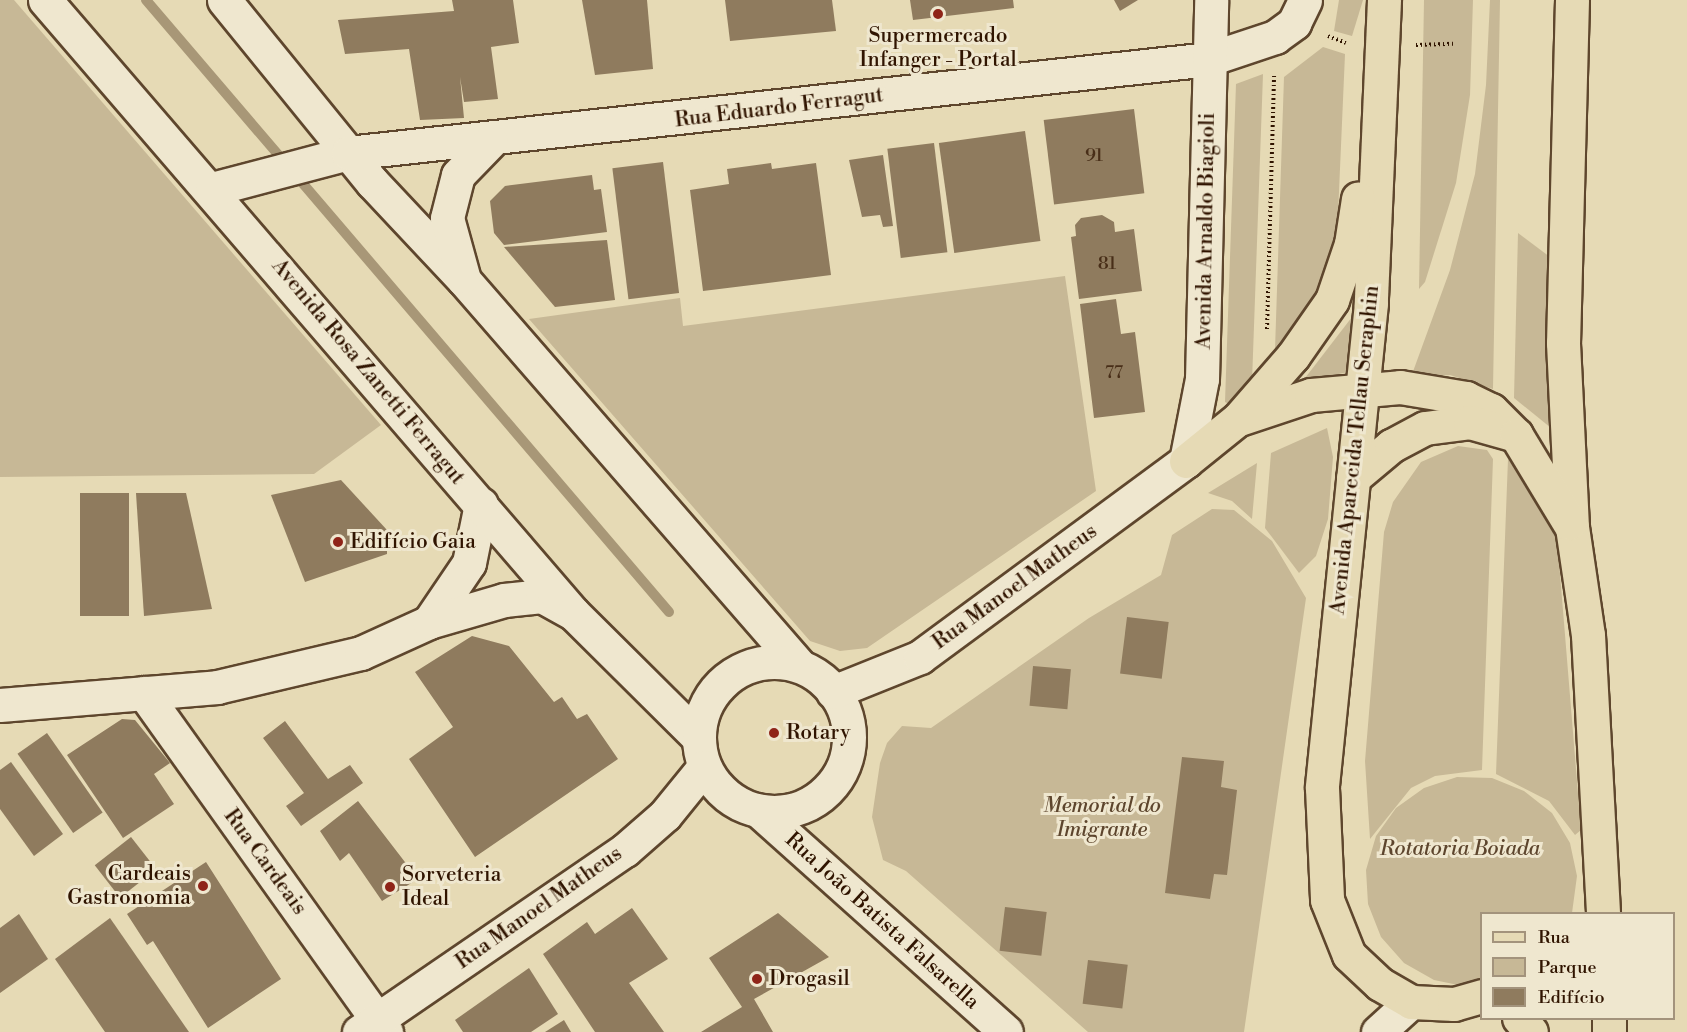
<!DOCTYPE html>
<html>
<head>
<meta charset="utf-8">
<style>
  body { margin:0 }
  #map { position:relative; width:1687px; height:1032px; overflow:hidden; background:#e6dab5; font-family:"Libre Bodoni",serif }
  div>[style] { position:absolute }
  [style*='--x'] { left:calc(var(--x)*1px); top:calc(var(--y)*1px); width:calc(var(--w)*1px); rotate:calc(var(--a)*1deg) }
  .green>* { inset:0; background:#c7b896 }
  .stream>* { height:10px; margin:-5px; padding:0 5px; transform-origin:5px; border-radius:5px; background:#a89777 }
  .building>* { inset:0; background:#8f7b5e; transform-origin:0 0 }
  .path>* { height:4px; margin-top:-2px; transform-origin:0; background:repeating-linear-gradient(90deg,#301400 0 1.5px,transparent 0 4.5px) }
  .roads { filter:drop-shadow(2px 0 #5e462d) drop-shadow(-2px 0 #5e462d) drop-shadow(0 2px #5e462d) drop-shadow(0 -2px #5e462d) }
  .street>* { height:33px; margin:-16.5px; padding:0 16.5px; transform-origin:16.5px; border-radius:16.5px; background:#efe7cf }
  .secondary>* { height:33px; margin:-16.5px; padding:0 16.5px; transform-origin:16.5px; border-radius:16.5px; background:#efe7cf }
  .secondary>.ring { margin:-16.5px; padding:0; box-sizing:content-box; background:none; border:33px solid #efe7cf; border-radius:50% }
  .primary>* { height:33px; margin:-16.5px; padding:0 16.5px; transform-origin:16.5px; border-radius:16.5px; background:#e6dab5 }
  .dots>* { width:16px; height:16px; translate:-50% -50%; box-sizing:border-box; border:3px solid #efe7cf; border-radius:50% }
  span { translate:-50% -50%; white-space:nowrap; text-align:center; line-height:1.15; -webkit-text-stroke:6px #efe7cf; paint-order:stroke }
  .number-label { font-size:18px; color:#482e18 }
  .number-label span { -webkit-text-stroke-width:0 }
  .poi-label { font-size:21px; color:#301400 }
  .left { translate:0 -50%; text-align:left }
  .right { translate:-100% -50%; text-align:right }
  .street-label { font-size:21px; color:#301400 }
  .park-label { font-size:21px; color:#5d452d; font-style:italic }
  .legend { position:absolute; left:1480px; top:912px; width:195px; height:108px; box-sizing:border-box; background:#efe7cf; border:2px solid #a3937c; margin:0; padding:8px 10px; list-style:none; font-size:18px; color:#301400 }
  .legend li { display:flex; align-items:center; gap:12px; height:30px }
  .legend b { width:30px; border:2px solid #a3937c }
</style>
</head>
<body>
<div id="map">
  <div class="green">
    <i style="clip-path:polygon(0 0,14px 0,381px 425px,314px 474px,0 477px)"></i>
    <i style="clip-path:polygon(1339px 0,1363px 0,1352px 36px,1334px 31px)"></i>
    <i style="clip-path:polygon(1424px 0,1473px 0,1470px 95px,1456px 183px,1425px 282px,1419px 289px)"></i>
    <i style="clip-path:polygon(1490px 0,1500px 0,1493px 389px,1450px 375px,1411px 377px,1450px 270px,1475px 174px,1486px 85px)"></i>
    <i style="clip-path:polygon(1323px 47px,1345px 54px,1337px 237px,1323px 285px,1275px 350px,1284px 77px)"></i>
    <i style="clip-path:polygon(1263px 74px,1252px 382px,1231px 405px,1225px 402px,1236px 84px)"></i>
    <i style="clip-path:polygon(1518px 233px,1550px 257px,1556px 432px,1514px 398px)"></i>
    <i style="clip-path:polygon(1065px 276px,1096px 491px,867px 648px,840px 651px,810px 641px,529px 319px,680px 298px,683px 326px)"></i>
    <i style="clip-path:polygon(1352px 317px,1348px 372px,1302px 382px)"></i>
    <i style="clip-path:polygon(1327px 428px,1333px 457px,1328px 519px,1316px 556px,1299px 573px,1265px 528px,1271px 453px)"></i>
    <i style="clip-path:polygon(1458px 446px,1487px 450px,1493px 459px,1482px 770px,1435px 776px,1411px 788px,1370px 839px,1365px 761px,1384px 532px,1393px 502px,1421px 462px)"></i>
    <i style="clip-path:polygon(1508px 459px,1556px 525px,1581px 830px,1575px 835px,1549px 801px,1496px 774px)"></i>
    <i style="clip-path:polygon(1257px 463px,1252px 519px,1232px 501px,1208px 493px)"></i>
    <i style="clip-path:polygon(1212px 509px,1234px 510px,1272px 541px,1306px 598px,1244px 1032px,1088px 1032px,906px 871px,883px 860px,872px 817px,880px 763px,887px 743px,902px 726px,931px 728px,1089px 618px,1161px 575px,1172px 535px)"></i>
    <i style="clip-path:polygon(1457px 777px,1492px 778px,1524px 791px,1552px 813px,1570px 843px,1577px 876px,1572px 913px,1482px 914px,1481px 986px,1468px 987px,1434px 980px,1404px 963px,1381px 937px,1368px 904px,1366px 870px,1376px 836px,1396px 808px,1424px 788px)"></i>
  </div>
  <div class="stream">
    <i style="--x:146;--y:0;--w:805;--a:49.48"></i>
  </div>
  <div class="building">
    <i style="clip-path:polygon(452px 0,513px 0,519px 43px,491px 47px,498px 99px,464px 102px,460px 77px,464px 118px,420px 120px,409px 49px,345px 54px,338px 20px,454px 11px)"></i>
    <i style="clip-path:polygon(582px 0,647px 0,653px 69px,595px 75px)"></i>
    <i style="clip-path:polygon(725px 0,832px 0,836px 31px,730px 41px)"></i>
    <i style="clip-path:polygon(910px 0,1013px 0,1014px 8px,913px 20px)"></i>
    <i style="clip-path:polygon(1114px 0,1138px 0,1120px 11px)"></i>
    <i style="left:1134px;top:109px;width:85px;height:91px;rotate:83deg"></i>
    <i style="left:1025px;top:131px;width:111px;height:87px;rotate:82deg"></i>
    <i style="left:934px;top:143px;width:110px;height:47px;rotate:83deg"></i>
    <i style="clip-path:polygon(883px 155px,893px 226px,883px 227px,880px 215px,862px 217px,849px 160px)"></i>
    <i style="left:663px;top:162px;width:132px;height:51px;rotate:83deg"></i>
    <i style="clip-path:polygon(771px 163px,772px 169px,816px 163px,831px 275px,703px 291px,690px 190px,729px 184px,727px 169px)"></i>
    <i style="clip-path:polygon(592px 175px,594px 190px,601px 189px,607px 232px,504px 245px,494px 233px,490px 201px,505px 186px)"></i>
    <i style="clip-path:polygon(1102px 215px,1114px 222px,1115px 232px,1134px 229px,1142px 291px,1079px 299px,1071px 237px,1076px 236px,1075px 225px,1081px 218px)"></i>
    <i style="clip-path:polygon(607px 240px,615px 300px,555px 307px,504px 247px)"></i>
    <i style="clip-path:polygon(1116px 299px,1121px 334px,1135px 332px,1145px 412px,1094px 418px,1080px 304px)"></i>
    <i style="clip-path:polygon(341px 480px,387px 530px,387px 554px,305px 582px,271px 495px)"></i>
    <i style="left:80px;top:493px;width:49px;height:123px"></i>
    <i style="clip-path:polygon(136px 493px,186px 493px,212px 609px,144px 616px)"></i>
    <i style="left:1127px;top:617px;width:42px;height:57px;rotate:7deg"></i>
    <i style="clip-path:polygon(472px 636px,509px 646px,554px 702px,562px 697px,577px 719px,587px 714px,618px 759px,475px 857px,409px 759px,453px 727px,415px 672px)"></i>
    <i style="left:1033px;top:666px;width:38px;height:40px;rotate:5deg"></i>
    <i style="clip-path:polygon(122px 719px,135px 720px,170px 763px,154px 774px,174px 804px,123px 838px,67px 755px)"></i>
    <i style="clip-path:polygon(285px 721px,328px 779px,350px 765px,363px 783px,301px 826px,286px 806px,304px 793px,263px 738px)"></i>
    <i style="left:47px;top:733px;width:97px;height:36px;rotate:55deg"></i>
    <i style="clip-path:polygon(1182px 757px,1224px 761px,1221px 787px,1237px 790px,1227px 875px,1214px 874px,1210px 899px,1165px 893px)"></i>
    <i style="clip-path:polygon(11px 762px,63px 834px,34px 856px,0 809px,0 770px)"></i>
    <i style="clip-path:polygon(358px 801px,418px 879px,382px 901px,349px 853px,340px 861px,320px 831px)"></i>
    <i style="left:131px;top:837px;width:41px;height:46px;rotate:52deg"></i>
    <i style="clip-path:polygon(206px 862px,281px 979px,208px 1028px,153px 941px,147px 945px,127px 914px)"></i>
    <i style="left:1005px;top:907px;width:42px;height:44px;rotate:7deg"></i>
    <i style="clip-path:polygon(632px 908px,668px 959px,629px 983px,664px 1032px,595px 1032px,543px 954px,587px 922px,595px 934px)"></i>
    <i style="clip-path:polygon(778px 913px,829px 957px,754px 999px,773px 1032px,701px 1032px,742px 1007px,709px 958px)"></i>
    <i style="clip-path:polygon(19px 914px,48px 959px,0 993px,0 928px)"></i>
    <i style="clip-path:polygon(110px 918px,189px 1032px,105px 1032px,55px 959px)"></i>
    <i style="left:1088px;top:960px;width:40px;height:44px;rotate:7deg"></i>
    <i style="clip-path:polygon(529px 968px,558px 1014px,531px 1032px,463px 1032px,455px 1020px)"></i>
    <i style="clip-path:polygon(564px 1020px,571px 1032px,545px 1032px)"></i>
  </div>
  <div class="path">
    <i style="--x:1328;--y:36;--w:19;--a:21"></i>
    <i style="--x:1416;--y:45;--w:37;--a:-2"></i>
    <i style="--x:1267;--y:329;--w:256;--a:-88.4"></i>
  </div>
  <div class="roads">
    <div class="street">
      <i style="--x:429;--y:622;--w:71;--a:-55.9"></i>
      <i style="--x:469;--y:563;--w:60;--a:-78.5"></i>
      <i style="--x:144;--y:693;--w:417;--a:54.5"></i>
      <i style="--x:0;--y:705;--w:218;--a:-4.7"></i>
      <i style="--x:217;--y:687;--w:148;--a:-13.3"></i>
      <i style="--x:361;--y:653;--w:75;--a:-24.5"></i>
      <i style="--x:429;--y:622;--w:78;--a:-16.3"></i>
      <i style="--x:504;--y:600;--w:38;--a:-6"></i>
      <i style="--x:542;--y:596;--w:35;--a:29"></i>
      <i style="--x:759;--y:811;--w:331;--a:41.8"></i>
    </div>
    <div class="secondary">
      <i style="--x:45;--y:0;--w:809;--a:49.26"></i>
      <i style="--x:573;--y:613;--w:176;--a:44.8"></i>
      <i style="--x:224;--y:0;--w:235;--a:50.9"></i>
      <i style="--x:372;--y:182;--w:134;--a:46.8"></i>
      <i style="--x:464;--y:280;--w:510;--a:48.97"></i>
      <i style="--x:212;--y:189;--w:141;--a:-14.8"></i>
      <i style="--x:348;--y:153;--w:866;--a:-6.23"></i>
      <i style="--x:1209;--y:59;--w:70;--a:-18.4"></i>
      <i style="--x:1275;--y:37;--w:24;--a:-36"></i>
      <i style="--x:1294;--y:23;--w:25;--a:-64"></i>
      <i style="--x:463;--y:276;--w:60;--a:-105.4"></i>
      <i style="--x:447;--y:218;--w:44;--a:-75.7"></i>
      <i style="--x:458;--y:175;--w:47;--a:-45.9"></i>
      <i class="ring" style="left:699px;top:662px;width:117px;height:117px"></i>
      <i style="--x:833;--y:692;--w:94;--a:-21.9"></i>
      <i style="--x:920;--y:657;--w:330;--a:-36.4"></i>
      <i style="--x:1186;--y:461;--w:84;--a:-79"></i>
      <i style="--x:1202;--y:379;--w:379;--a:-88.6"></i>
      <i style="--x:359;--y:1032;--w:322;--a:-34.4"></i>
      <i style="--x:625;--y:850;--w:53;--a:-41.2"></i>
      <i style="--x:665;--y:815;--w:62;--a:-50.9"></i>
      <i style="--x:1378;--y:1032;--w:45;--a:-42.3"></i>
    </div>
    <div class="primary">
      <i style="--x:1384;--y:0;--w:303;--a:92.5"></i>
      <i style="--x:1371;--y:303;--w:487;--a:95.8"></i>
      <i style="--x:1322;--y:788;--w:112;--a:87.4"></i>
      <i style="--x:1327;--y:900;--w:59;--a:68.2"></i>
      <i style="--x:1349;--y:955;--w:42;--a:43.1"></i>
      <i style="--x:1380;--y:984;--w:36;--a:30"></i>
      <i style="--x:1411;--y:1002;--w:43;--a:2.7"></i>
      <i style="--x:1454;--y:1004;--w:29;--a:-16"></i>
      <i style="--x:1572;--y:0;--w:343;--a:91.5"></i>
      <i style="--x:1563;--y:343;--w:184;--a:87.2"></i>
      <i style="--x:1572;--y:527;--w:109;--a:81.6"></i>
      <i style="--x:1588;--y:635;--w:279;--a:86.9"></i>
      <i style="--x:1239;--y:419;--w:76;--a:-18.4"></i>
      <i style="--x:1311;--y:395;--w:89;--a:-5.1"></i>
      <i style="--x:1400;--y:387;--w:67;--a:9.5"></i>
      <i style="--x:1466;--y:398;--w:28;--a:26"></i>
      <i style="--x:1491;--y:410;--w:35;--a:45"></i>
      <i style="--x:1186;--y:461;--w:67;--a:-38.9"></i>
      <i style="--x:1238;--y:419;--w:84;--a:-48.9"></i>
      <i style="--x:1293;--y:356;--w:68;--a:-55.1"></i>
      <i style="--x:1332;--y:300;--w:59;--a:-71.3"></i>
      <i style="--x:1351;--y:244;--w:46;--a:-81.2"></i>
      <i style="--x:1353;--y:478;--w:50;--a:-40.1"></i>
      <i style="--x:1391;--y:446;--w:38;--a:-28"></i>
      <i style="--x:1425;--y:428;--w:45;--a:-7.6"></i>
      <i style="--x:1470;--y:422;--w:48;--a:15.8"></i>
      <i style="--x:1516;--y:435;--w:103;--a:58.9"></i>
      <i style="--x:1519;--y:1018;--w:18;--a:49"></i>
      <i style="--x:1609;--y:1032;--w:14;--a:-90"></i>
    </div>
  </div>
  <div class="dots">
    <i style="left:938px;top:14px;background:#8f2418"></i>
    <i style="left:338px;top:542px;background:#8f2418"></i>
    <i style="left:774px;top:733px;background:#8f2418"></i>
    <i style="left:203px;top:886px;background:#8f2418"></i>
    <i style="left:390px;top:887px;background:#8f2418"></i>
    <i style="left:757px;top:979px;background:#8f2418"></i>
  </div>
  <div class="number-label">
    <span style="left:1094px;top:156px">91</span>
    <span style="left:1107px;top:264px">81</span>
    <span style="left:1114px;top:373px">77</span>
  </div>
  <div class="poi-label">
    <span style="left:938px;top:48px">Supermercado<br>Infanger - Portal</span>
    <span class="left" style="left:350px;top:542px">Edifício Gaia</span>
    <span class="left" style="left:786px;top:733px">Rotary</span>
    <span class="right" style="left:191px;top:886px">Cardeais<br>Gastronomia</span>
    <span class="left" style="left:402px;top:887px">Sorveteria<br>Ideal</span>
    <span class="left" style="left:769px;top:979px">Drogasil</span>
  </div>
  <div class="street-label">
    <span style="left:779px;top:108px;rotate:-7deg">Rua Eduardo Ferragut</span>
    <span style="left:1206px;top:231px;rotate:-89deg">Avenida Arnaldo Biagioli</span>
    <span style="left:368px;top:372px;rotate:50deg">Avenida Rosa Zanetti Ferragut</span>
    <span style="left:1355px;top:450px;rotate:-84deg">Avenida Aparecida Tellau Seraphin</span>
    <span style="left:1015px;top:587px;rotate:-36deg">Rua Manoel Matheus</span>
    <span style="left:265px;top:862px;rotate:54deg">Rua Cardeais</span>
    <span style="left:539px;top:908px;rotate:-35deg">Rua Manoel Matheus</span>
    <span style="left:882px;top:921px;rotate:42deg">Rua João Batista Falsarella</span>
  </div>
  <div class="park-label">
    <span style="left:1102px;top:818px">Memorial do<br>Imigrante</span>
    <span style="left:1460px;top:849px">Rotatoria Boiada</span>
  </div>
  <ul class="legend">
  <li><b style="height:8px;background:#e6dab5"></b>Rua</li>
  <li><b style="height:16px;background:#c7b896"></b>Parque</li>
  <li><b style="height:16px;background:#8f7b5e"></b>Edifício</li>
  </ul>
</div>
</body>
</html>
